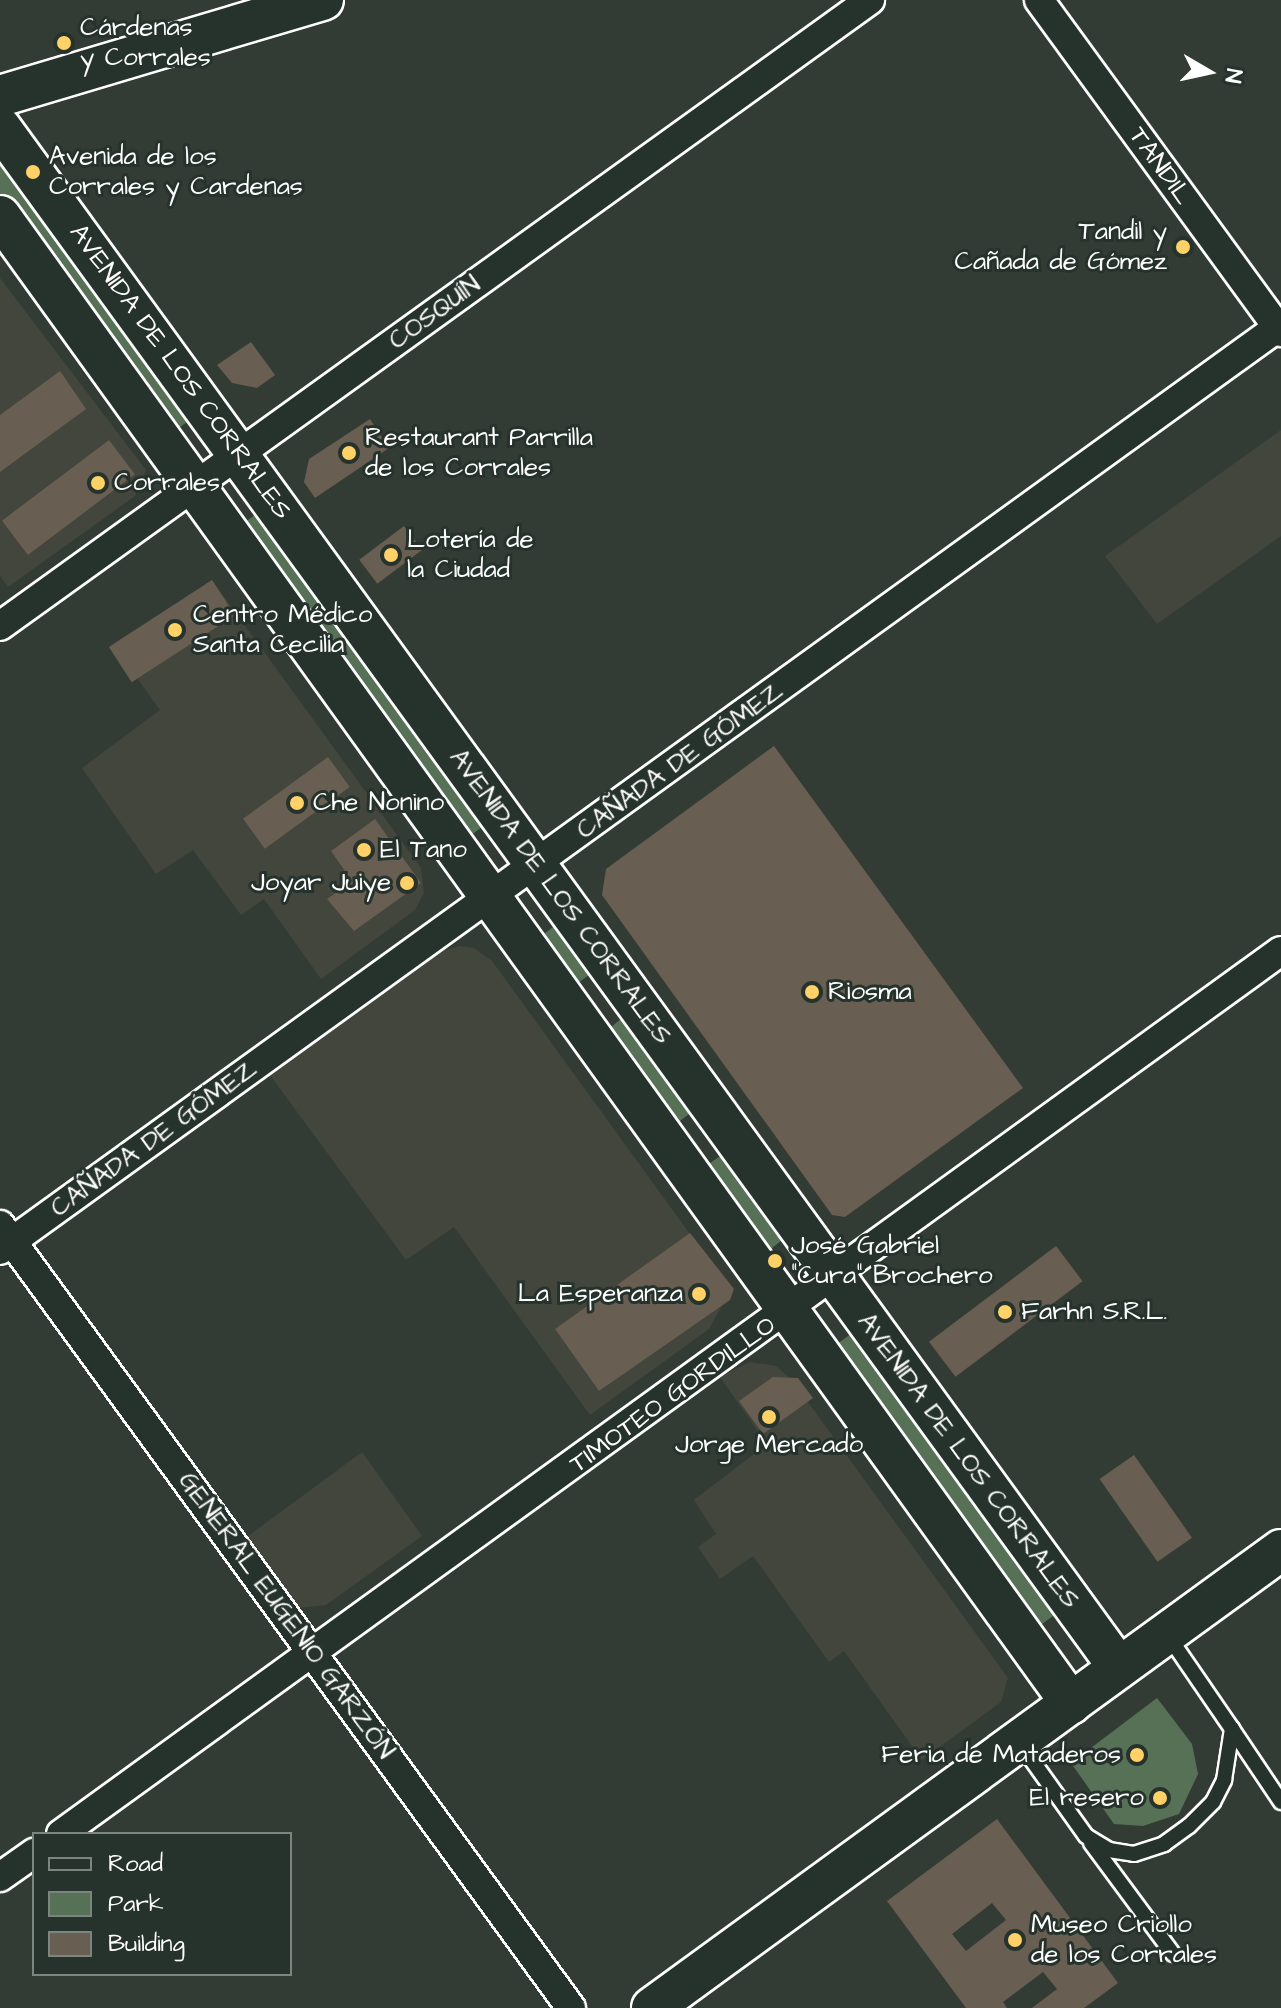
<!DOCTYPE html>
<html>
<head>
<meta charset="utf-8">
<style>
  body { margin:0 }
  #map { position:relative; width:1281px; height:2008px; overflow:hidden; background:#333c34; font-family:"Architects Daughter",sans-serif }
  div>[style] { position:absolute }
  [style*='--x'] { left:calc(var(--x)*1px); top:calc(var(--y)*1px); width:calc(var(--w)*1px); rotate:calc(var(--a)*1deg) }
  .built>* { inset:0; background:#43463d }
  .green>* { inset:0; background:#577156; transform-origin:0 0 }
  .building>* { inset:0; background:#685e51; transform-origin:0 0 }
  .roads { filter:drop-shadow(2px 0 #fff) drop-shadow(-2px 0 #fff) drop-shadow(0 2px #fff) drop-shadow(0 -2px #fff) }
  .lane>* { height:14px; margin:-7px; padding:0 7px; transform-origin:7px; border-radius:7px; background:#26332d }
  .street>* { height:28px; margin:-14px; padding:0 14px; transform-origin:14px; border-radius:14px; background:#26332d }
  .secondary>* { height:40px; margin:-20px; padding:0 20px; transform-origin:20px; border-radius:20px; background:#26332d }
  .dots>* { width:22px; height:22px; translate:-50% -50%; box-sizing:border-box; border:4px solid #26332d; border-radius:50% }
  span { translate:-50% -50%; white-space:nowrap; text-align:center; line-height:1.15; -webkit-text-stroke:6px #26332d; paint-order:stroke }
  .poi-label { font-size:26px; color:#fff }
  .left { translate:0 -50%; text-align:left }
  .right { translate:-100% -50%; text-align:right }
  .street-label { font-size:26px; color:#fff }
  .legend { position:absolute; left:32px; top:1832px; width:260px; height:144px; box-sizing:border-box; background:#26332d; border:2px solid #7d8581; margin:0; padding:10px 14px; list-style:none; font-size:24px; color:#fff }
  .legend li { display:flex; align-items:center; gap:16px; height:40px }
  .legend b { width:40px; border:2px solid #7d8581 }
  .north { position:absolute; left:1169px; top:32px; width:80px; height:80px; -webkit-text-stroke:6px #26332d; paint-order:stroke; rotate:99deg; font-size:22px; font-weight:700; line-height:32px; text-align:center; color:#fff }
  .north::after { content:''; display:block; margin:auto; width:28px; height:36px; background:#fff; clip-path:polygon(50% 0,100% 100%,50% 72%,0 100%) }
</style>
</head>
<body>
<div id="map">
  <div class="built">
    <i style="clip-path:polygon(0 278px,146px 470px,135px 496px,8px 587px,0 576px)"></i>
    <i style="clip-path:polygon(1281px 430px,1281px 536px,1157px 624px,1105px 556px)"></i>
    <i style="clip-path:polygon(212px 580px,421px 868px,424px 893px,415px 910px,321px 979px,264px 899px,241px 915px,193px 850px,156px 874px,82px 768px,160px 710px,114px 646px)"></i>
    <i style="clip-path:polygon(460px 946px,474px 948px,492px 961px,719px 1274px,725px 1300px,709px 1329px,590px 1415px,454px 1227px,406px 1260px,270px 1075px,442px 951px)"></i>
    <i style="clip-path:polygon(750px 1362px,776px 1366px,792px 1380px,1008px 1678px,1001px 1702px,922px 1760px,844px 1651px,829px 1662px,753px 1556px,720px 1579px,698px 1547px,716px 1534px,694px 1500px,767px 1444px,720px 1377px)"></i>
    <i style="clip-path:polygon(362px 1452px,422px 1536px,326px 1605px,296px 1608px,240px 1542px)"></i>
  </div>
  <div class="green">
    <i style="left:0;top:155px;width:326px;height:40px;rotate:54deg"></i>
    <i style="left:259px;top:512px;width:386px;height:24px;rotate:54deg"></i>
    <i style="clip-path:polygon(558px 923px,694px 1110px,680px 1121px,710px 1163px,725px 1153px,786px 1237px,767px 1252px,606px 1031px,621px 1019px,589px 975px,574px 986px,539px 938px)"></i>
    <i style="left:855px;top:1331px;width:347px;height:26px;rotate:54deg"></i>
    <i style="clip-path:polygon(1157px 1698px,1192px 1744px,1198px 1774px,1179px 1814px,1143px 1826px,1114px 1824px,1071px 1763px)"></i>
  </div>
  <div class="building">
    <i style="clip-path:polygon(251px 342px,275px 375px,257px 388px,232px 383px,217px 365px)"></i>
    <i style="clip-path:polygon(60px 371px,86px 409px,0 472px,0 415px)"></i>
    <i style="clip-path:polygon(370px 419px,389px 448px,315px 498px,304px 482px,309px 459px)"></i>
    <i style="left:109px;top:440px;width:43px;height:134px;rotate:53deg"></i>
    <i style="left:404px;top:526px;width:30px;height:56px;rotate:53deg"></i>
    <i style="left:212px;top:580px;width:42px;height:123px;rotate:57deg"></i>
    <i style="clip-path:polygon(774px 746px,1023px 1088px,845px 1217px,832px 1215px,602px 895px,606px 869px)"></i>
    <i style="left:328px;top:757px;width:37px;height:105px;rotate:54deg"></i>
    <i style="clip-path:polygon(375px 819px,421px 883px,354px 931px,327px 899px,352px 881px,331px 851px)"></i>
    <i style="clip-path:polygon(690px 1233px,734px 1289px,730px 1300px,599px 1391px,555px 1329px)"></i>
    <i style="left:1056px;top:1246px;width:44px;height:159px;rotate:53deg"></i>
    <i style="clip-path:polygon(773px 1377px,798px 1378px,813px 1398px,763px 1434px,739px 1401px)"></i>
    <i style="left:1134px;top:1455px;width:101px;height:42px;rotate:55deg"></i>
    <i style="clip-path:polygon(evenodd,997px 1819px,1118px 1983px,1084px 2008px,1032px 2008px,1057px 1989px,1043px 1972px,1003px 2002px,1007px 2008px,966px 2008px,887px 1901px,997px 1819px,992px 1903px,1006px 1920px,966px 1951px,952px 1934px,992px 1903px)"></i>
  </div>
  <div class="roads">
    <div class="lane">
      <i style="--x:1232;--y:1729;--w:88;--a:56.1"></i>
      <i style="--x:1019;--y:1742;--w:115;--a:54.5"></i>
      <i style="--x:1086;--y:1836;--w:27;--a:31"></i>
      <i style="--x:1109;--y:1850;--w:25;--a:9"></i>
      <i style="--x:1134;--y:1854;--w:32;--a:-18"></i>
      <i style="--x:1164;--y:1844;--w:31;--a:-36"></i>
      <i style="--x:1189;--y:1826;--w:34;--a:-45"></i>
      <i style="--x:1213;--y:1802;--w:25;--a:-63"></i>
      <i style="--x:1224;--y:1780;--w:52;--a:-81.1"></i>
      <i style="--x:1232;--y:1729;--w:115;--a:-124.4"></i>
      <i style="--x:1091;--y:1843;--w:138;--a:53.5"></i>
    </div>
    <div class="street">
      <i style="--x:1039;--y:0;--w:411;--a:53.9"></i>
      <i style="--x:0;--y:626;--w:1072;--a:-35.74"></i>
      <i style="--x:0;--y:1225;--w:969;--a:53.9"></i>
      <i style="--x:0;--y:1250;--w:1580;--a:-35.83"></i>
      <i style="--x:61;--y:1834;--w:1506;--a:-35.9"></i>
      <i style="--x:0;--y:1877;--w:42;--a:-35.2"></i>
    </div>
    <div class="secondary">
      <i style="--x:0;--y:96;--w:337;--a:-16.6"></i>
      <i style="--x:0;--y:127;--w:1904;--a:54.01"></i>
      <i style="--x:0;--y:216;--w:1833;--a:54.24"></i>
      <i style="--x:652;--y:2008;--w:778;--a:-36.06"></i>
    </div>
  </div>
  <div class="dots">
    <i style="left:64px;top:43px;background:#ffd166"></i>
    <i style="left:33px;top:172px;background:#ffd166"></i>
    <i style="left:1183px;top:247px;background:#ffd166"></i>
    <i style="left:349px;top:453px;background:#ffd166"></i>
    <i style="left:98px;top:483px;background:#ffd166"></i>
    <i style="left:391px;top:555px;background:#ffd166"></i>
    <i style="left:175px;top:630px;background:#ffd166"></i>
    <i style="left:297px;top:803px;background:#ffd166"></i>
    <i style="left:364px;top:850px;background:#ffd166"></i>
    <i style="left:407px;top:883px;background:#ffd166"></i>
    <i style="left:812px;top:992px;background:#ffd166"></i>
    <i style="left:775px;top:1261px;background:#ffd166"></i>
    <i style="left:699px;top:1294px;background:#ffd166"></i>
    <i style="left:1005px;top:1312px;background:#ffd166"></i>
    <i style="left:769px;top:1417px;background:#ffd166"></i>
    <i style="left:1137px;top:1755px;background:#ffd166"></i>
    <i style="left:1160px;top:1798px;background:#ffd166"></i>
    <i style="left:1015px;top:1940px;background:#ffd166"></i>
  </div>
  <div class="poi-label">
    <span class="left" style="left:80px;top:43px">Cárdenas<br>y Corrales</span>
    <span class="left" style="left:49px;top:172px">Avenida de los<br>Corrales y Cardenas</span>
    <span class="right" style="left:1167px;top:247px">Tandil y<br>Cañada de Gómez</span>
    <span class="left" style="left:365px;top:453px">Restaurant Parrilla<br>de los Corrales</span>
    <span class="left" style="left:114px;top:483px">Corrales</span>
    <span class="left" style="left:407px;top:555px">Lotería de<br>la Ciudad</span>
    <span class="left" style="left:193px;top:630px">Centro Médico<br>Santa Cecilia</span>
    <span class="left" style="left:313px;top:803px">Che Nonino</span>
    <span class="left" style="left:380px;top:850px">El Tano</span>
    <span class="right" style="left:391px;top:883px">Joyar Juiye</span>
    <span class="left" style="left:828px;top:992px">Riosma</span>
    <span class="left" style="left:791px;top:1261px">José Gabriel<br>"Cura" Brochero</span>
    <span class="right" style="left:683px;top:1294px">La Esperanza</span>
    <span class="left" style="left:1021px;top:1312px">Farhn S.R.L.</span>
    <span style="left:769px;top:1445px">Jorge Mercado</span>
    <span class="right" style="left:1121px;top:1755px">Feria de Mataderos</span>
    <span class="right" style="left:1144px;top:1798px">El resero</span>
    <span class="left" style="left:1031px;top:1940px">Museo Criollo<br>de los Corrales</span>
  </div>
  <div class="street-label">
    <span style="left:1160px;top:166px;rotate:54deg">TANDIL</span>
    <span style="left:435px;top:313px;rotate:-36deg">COSQUÍN</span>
    <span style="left:180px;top:372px;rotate:54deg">AVENIDA DE LOS CORRALES</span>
    <span style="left:680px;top:761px;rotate:-36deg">CAÑADA DE GÓMEZ</span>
    <span style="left:560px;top:897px;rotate:54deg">AVENIDA DE LOS CORRALES</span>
    <span style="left:154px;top:1139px;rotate:-36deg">CAÑADA DE GÓMEZ</span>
    <span style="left:673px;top:1395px;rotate:-36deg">TIMOTEO GORDILLO</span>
    <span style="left:968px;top:1461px;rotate:54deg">AVENIDA DE LOS CORRALES</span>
    <span style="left:286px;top:1616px;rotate:54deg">GENERAL EUGENIO GARZÓN</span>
  </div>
  <ul class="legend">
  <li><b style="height:10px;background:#26332d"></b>Road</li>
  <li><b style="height:22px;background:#577156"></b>Park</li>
  <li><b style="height:22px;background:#685e51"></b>Building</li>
  </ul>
  <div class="north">N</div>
</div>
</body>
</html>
